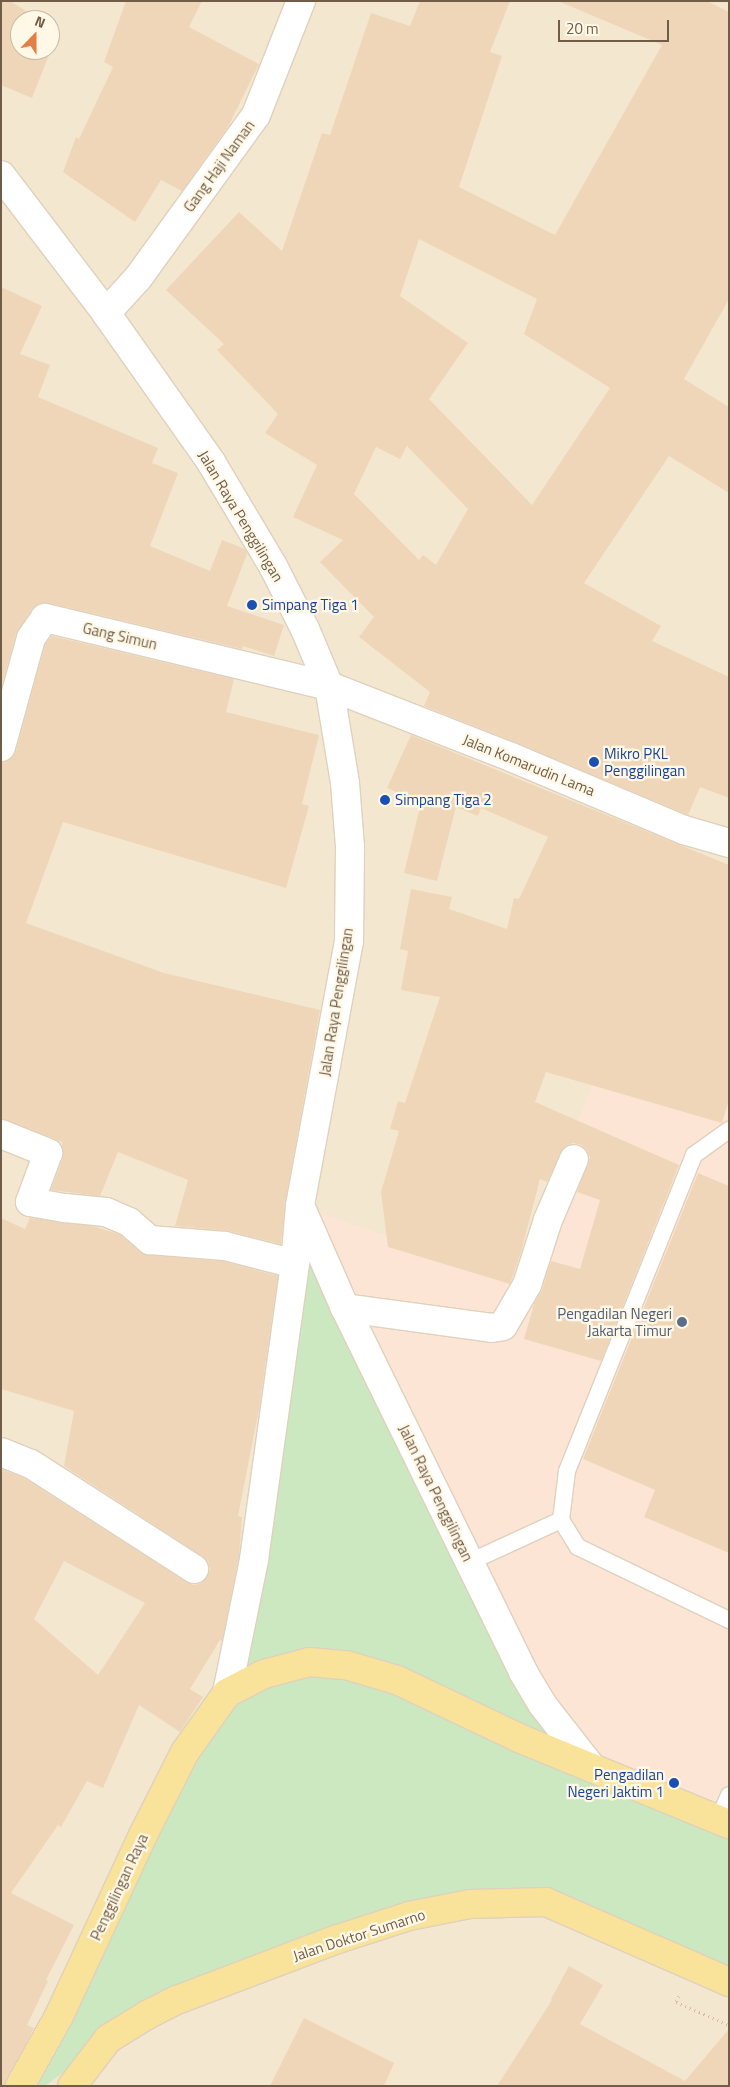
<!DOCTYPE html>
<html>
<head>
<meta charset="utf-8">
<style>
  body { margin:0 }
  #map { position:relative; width:730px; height:2087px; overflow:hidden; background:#fbf4e0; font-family:"Titillium Web",sans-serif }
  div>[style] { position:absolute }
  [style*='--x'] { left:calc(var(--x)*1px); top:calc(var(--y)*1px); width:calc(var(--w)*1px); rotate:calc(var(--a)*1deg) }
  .residential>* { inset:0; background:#f3e7cf }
  .commercial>* { inset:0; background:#fce5d4 }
  .green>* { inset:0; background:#cbe8c0 }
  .building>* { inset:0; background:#f0d6b9 }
  .path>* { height:3px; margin-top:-1.5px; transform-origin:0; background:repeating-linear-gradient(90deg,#d4b99c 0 1px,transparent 0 5px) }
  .roads { filter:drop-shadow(1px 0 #dfd1bd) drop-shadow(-1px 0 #dfd1bd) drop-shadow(0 1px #dfd1bd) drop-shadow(0 -1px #dfd1bd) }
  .lane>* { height:16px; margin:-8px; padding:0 8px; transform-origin:8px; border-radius:8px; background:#fff }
  .street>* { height:28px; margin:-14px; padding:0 14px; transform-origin:14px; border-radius:14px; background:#fff }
  .secondary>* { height:28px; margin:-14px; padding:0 14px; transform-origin:14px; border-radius:14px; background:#fff }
  .primary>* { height:28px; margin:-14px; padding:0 14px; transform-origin:14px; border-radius:14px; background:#f9e299 }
  .dots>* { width:14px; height:14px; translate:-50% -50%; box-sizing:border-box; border:2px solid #fff8e6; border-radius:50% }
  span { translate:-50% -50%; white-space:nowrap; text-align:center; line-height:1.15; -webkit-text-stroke:4.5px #fff8e6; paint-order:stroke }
  .street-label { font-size:15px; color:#715c48 }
  .transit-label { font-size:15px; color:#164399 }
  .left { translate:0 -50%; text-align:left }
  .right { translate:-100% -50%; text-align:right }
  .service-label { font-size:15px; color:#4e5e75 }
  .frame { position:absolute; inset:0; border:2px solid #715c48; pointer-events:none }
  .north { position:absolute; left:10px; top:10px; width:50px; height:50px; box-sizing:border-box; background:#fff8e6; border:1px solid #c6baa7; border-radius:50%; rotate:22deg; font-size:14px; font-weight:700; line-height:20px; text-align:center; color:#715c48 }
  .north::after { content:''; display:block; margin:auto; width:18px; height:22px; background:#e37e47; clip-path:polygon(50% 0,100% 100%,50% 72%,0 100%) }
  .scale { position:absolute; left:558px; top:20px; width:111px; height:22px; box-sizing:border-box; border:2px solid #715c48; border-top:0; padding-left:6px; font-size:15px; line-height:18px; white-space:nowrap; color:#715c48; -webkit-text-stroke:4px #fff8e6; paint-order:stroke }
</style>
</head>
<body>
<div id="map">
  <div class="residential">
    <i style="clip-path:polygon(evenodd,1px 1px,729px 1px,729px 2086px,1px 2086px,1px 1px,20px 20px,50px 20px,50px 50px,20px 50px,20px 20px)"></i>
  </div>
  <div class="commercial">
    <i style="clip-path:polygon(670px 898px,729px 942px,729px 1825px,592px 1768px,523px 1672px,300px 1206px,512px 1279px)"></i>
  </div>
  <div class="green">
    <i style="clip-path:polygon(300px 1206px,470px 1562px,592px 1768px,729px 1825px,729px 1982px,547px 1902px,469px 1904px,108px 2039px,45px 2086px,20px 2086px,227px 1693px)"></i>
  </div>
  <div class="building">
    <i style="clip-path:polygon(1px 1px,10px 1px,40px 20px,20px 20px,20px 50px,50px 50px,50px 26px,58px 32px,32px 98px,1px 85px)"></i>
    <i style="clip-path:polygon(126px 1px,202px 1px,189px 27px,259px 64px,228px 127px,182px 191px,161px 180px,135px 222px,63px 172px,76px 137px,79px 139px,113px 67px,104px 62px)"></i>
    <i style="clip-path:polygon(evenodd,420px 1px,510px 1px,490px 52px,502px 56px,459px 187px,555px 235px,662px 45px,558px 1px,707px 1px,729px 12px,729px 299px,684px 379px,729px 407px,729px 493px,669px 456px,584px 583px,661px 626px,652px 641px,729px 677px,729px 798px,700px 787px,688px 815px,517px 743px,424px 706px,430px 692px,359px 637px,374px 617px,320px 562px,343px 540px,293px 517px,317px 465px,265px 433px,278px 414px,217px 350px,224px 344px,166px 290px,239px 212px,282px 251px,322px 133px,330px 135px,371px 13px,410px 26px,420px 1px,419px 239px,537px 299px,524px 334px,610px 388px,532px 505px,429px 399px,468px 343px,400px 296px,419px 239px,420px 1px,407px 446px,468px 509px,436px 565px,423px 555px,419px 560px,354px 494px,376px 447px,400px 459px,407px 446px)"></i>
    <i style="clip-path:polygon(1px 287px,42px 306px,20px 354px,50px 365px,38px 397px,158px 448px,152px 463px,178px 473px,150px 546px,210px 571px,222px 540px,245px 549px,247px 554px,227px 606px,284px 625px,274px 656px,243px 646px,242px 649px,49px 603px,40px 603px,32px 609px,16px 634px,1px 687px)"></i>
    <i style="clip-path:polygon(52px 636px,234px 679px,226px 712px,319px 735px,302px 804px,309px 806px,286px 888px,63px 822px,26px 923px,164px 973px,320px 1010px,285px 1203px,281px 1244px,229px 1231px,175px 1226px,188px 1180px,118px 1152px,100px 1196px,51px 1190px,63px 1158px,62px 1142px,1px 1118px,1px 762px,12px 758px,16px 751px,45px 645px)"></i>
    <i style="clip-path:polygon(411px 735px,729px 865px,729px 1100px,722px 1123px,546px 1072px,535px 1102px,679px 1165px,601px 1361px,524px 1339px,534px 1304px,542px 1290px,551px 1261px,580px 1269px,600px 1200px,577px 1192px,590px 1158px,587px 1150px,581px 1145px,573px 1143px,564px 1147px,547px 1182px,540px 1179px,521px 1252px,510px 1284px,388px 1247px,381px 1192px,399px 1131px,390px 1129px,398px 1101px,405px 1103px,440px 997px,401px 990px,408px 951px,400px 949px,411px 889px,452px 897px,449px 909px,507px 929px,514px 898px,519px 899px,548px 837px,481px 808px,478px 816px,456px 807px,437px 881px,404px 873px,421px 803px,387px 788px)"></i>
    <i style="clip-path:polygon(698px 1173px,729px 1186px,729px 1553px,644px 1517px,655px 1490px,583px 1459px)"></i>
    <i style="clip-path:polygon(evenodd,1px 1218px,25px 1229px,30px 1218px,93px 1226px,121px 1235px,140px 1252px,148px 1255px,222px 1261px,278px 1276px,259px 1409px,238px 1516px,242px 1517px,239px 1557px,222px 1641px,220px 1640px,190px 1689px,203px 1697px,180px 1732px,139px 1705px,103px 1788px,87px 1781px,61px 1827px,58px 1825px,11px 1893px,74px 1925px,46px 1980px,48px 1981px,27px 2025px,34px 2028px,4px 2086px,1px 2086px,1px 1469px,24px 1478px,186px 1582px,194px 1585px,202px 1583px,207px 1577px,210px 1569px,208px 1561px,202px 1556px,64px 1466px,74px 1411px,1px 1389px,1px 1218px,64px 1561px,145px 1603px,98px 1675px,34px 1619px,64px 1561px)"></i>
    <i style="clip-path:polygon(569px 1966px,603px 1985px,580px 2024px,685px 2081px,729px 2029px,729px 2086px,497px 2086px,552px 2000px,551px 1999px)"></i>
    <i style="clip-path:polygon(304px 2018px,394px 2063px,384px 2086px,270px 2086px)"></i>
  </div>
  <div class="path">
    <i style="--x:679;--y:1996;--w:7;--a:117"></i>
    <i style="--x:676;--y:2002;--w:58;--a:23.5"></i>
  </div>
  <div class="roads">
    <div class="lane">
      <i style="--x:729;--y:1130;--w:43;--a:144.5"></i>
      <i style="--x:694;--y:1155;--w:341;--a:111.9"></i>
      <i style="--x:567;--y:1471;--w:49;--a:97"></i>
      <i style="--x:561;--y:1520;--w:32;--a:58"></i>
      <i style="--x:578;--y:1547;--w:168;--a:25.8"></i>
      <i style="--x:470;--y:1562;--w:100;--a:-24.8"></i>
      <i style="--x:718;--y:1820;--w:27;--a:-66"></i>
    </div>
    <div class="street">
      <i style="--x:106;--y:313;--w:47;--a:-47.6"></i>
      <i style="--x:138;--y:278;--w:201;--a:-54.1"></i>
      <i style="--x:256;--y:115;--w:123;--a:-68.5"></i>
      <i style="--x:1;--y:747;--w:113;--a:-74.6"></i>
      <i style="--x:31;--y:638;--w:24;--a:-55"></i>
      <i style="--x:45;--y:618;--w:292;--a:13.5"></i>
      <i style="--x:1;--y:1134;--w:51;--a:22"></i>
      <i style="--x:48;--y:1153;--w:52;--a:110.2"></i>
      <i style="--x:30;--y:1202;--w:36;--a:10"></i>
      <i style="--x:65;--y:1208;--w:41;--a:5.6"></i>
      <i style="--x:106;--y:1212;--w:25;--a:23"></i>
      <i style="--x:129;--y:1222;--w:28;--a:41"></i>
      <i style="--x:150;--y:1240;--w:75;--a:4.6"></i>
      <i style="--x:225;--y:1246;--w:72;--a:14.4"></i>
      <i style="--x:345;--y:1308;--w:148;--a:7.7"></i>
      <i style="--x:492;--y:1328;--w:11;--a:-10"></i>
      <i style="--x:503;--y:1326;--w:48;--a:-59.7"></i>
      <i style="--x:527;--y:1285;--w:68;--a:-72.1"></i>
      <i style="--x:548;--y:1220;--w:66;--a:-66.9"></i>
      <i style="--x:1;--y:1452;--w:32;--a:22"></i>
      <i style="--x:31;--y:1464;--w:194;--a:32.8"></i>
    </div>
    <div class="secondary">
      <i style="--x:1;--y:175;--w:173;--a:52.7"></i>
      <i style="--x:106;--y:313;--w:182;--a:54.8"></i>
      <i style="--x:211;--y:462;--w:121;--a:59.2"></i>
      <i style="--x:273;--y:566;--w:71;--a:63.1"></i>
      <i style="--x:305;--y:629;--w:62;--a:67.2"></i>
      <i style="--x:329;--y:686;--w:98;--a:80.6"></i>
      <i style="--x:345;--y:783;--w:64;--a:85.5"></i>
      <i style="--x:350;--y:847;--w:94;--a:90.6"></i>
      <i style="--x:349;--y:941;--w:269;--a:100.5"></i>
      <i style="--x:300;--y:1206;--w:58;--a:94.9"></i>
      <i style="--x:295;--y:1264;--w:299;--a:97.9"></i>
      <i style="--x:254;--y:1560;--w:136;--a:101.5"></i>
      <i style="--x:329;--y:686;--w:195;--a:21.3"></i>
      <i style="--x:511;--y:757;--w:188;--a:22.9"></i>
      <i style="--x:684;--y:830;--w:47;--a:16.1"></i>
      <i style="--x:302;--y:1210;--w:107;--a:66.3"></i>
      <i style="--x:345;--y:1308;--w:405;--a:63.9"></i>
      <i style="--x:523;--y:1672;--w:37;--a:59"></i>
      <i style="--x:542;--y:1704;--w:81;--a:52"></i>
    </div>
    <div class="primary">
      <i style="--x:20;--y:2086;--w:80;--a:-60.9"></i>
      <i style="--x:59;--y:2016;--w:200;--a:-65.1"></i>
      <i style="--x:143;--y:1835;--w:93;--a:-63.2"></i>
      <i style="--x:185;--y:1752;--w:72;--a:-54.6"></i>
      <i style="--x:227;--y:1693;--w:42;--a:-27.2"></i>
      <i style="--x:264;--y:1674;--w:47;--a:-14.9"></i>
      <i style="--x:309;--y:1662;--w:37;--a:5"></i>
      <i style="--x:346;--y:1665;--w:53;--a:16.4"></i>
      <i style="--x:397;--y:1680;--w:135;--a:25.4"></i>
      <i style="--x:519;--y:1738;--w:227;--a:22.3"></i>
      <i style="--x:72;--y:2086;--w:59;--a:-52.5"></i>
      <i style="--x:108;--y:2039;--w:46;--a:-31.6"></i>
      <i style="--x:147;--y:2015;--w:34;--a:-27"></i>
      <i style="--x:177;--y:2000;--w:172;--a:-20.8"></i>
      <i style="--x:338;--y:1939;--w:75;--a:-17.9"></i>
      <i style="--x:409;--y:1916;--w:62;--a:-11.1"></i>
      <i style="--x:470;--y:1904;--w:76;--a:-1.5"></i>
      <i style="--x:546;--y:1902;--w:200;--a:23.6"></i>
    </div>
  </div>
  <div class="dots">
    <i style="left:252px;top:605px;background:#1a4fb4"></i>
    <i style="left:594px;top:762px;background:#1a4fb4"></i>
    <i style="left:385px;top:800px;background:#1a4fb4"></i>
    <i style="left:682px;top:1322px;background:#5c6f8a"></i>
    <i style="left:674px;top:1783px;background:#1a4fb4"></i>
  </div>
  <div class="street-label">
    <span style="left:219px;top:166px;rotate:-54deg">Gang Haji Naman</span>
    <span style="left:241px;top:516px;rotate:59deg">Jalan Raya Penggilingan</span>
    <span style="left:120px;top:636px;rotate:13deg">Gang Simun</span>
    <span style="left:529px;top:765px;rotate:22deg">Jalan Komarudin Lama</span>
    <span style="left:336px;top:1002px;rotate:-81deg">Jalan Raya Penggilingan</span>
    <span style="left:436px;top:1493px;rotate:64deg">Jalan Raya Penggilingan</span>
    <span style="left:119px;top:1887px;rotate:-65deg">Penggilingan Raya</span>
    <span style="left:359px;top:1935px;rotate:-18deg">Jalan Doktor Sumarno</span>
  </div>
  <div class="transit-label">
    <span class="left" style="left:262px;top:605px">Simpang Tiga 1</span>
    <span class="left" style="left:604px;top:762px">Mikro PKL<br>Penggilingan</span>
    <span class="left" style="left:395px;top:800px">Simpang Tiga 2</span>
    <span class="right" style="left:664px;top:1783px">Pengadilan<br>Negeri Jaktim 1</span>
  </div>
  <div class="service-label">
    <span class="right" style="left:672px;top:1322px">Pengadilan Negeri<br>Jakarta Timur</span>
  </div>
  <div class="frame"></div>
  <div class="north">N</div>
  <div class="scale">20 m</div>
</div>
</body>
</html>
